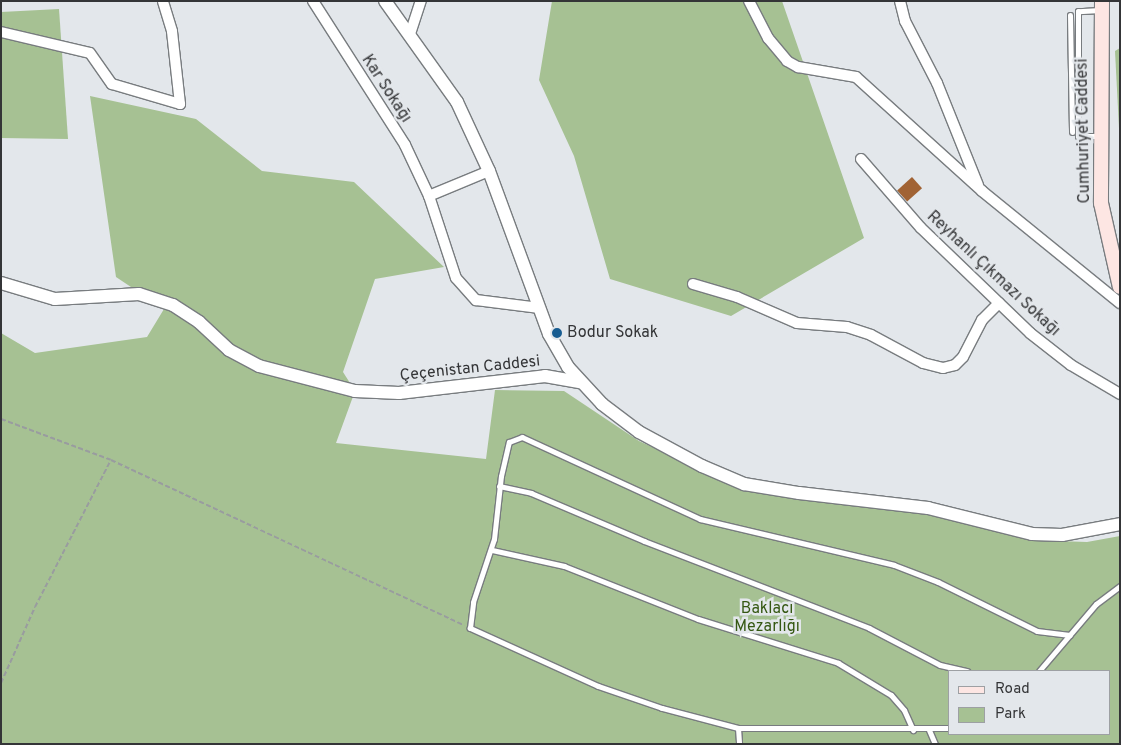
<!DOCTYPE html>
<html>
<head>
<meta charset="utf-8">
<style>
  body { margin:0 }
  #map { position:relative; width:1121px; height:745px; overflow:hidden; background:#e3e7eb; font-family:Overpass,sans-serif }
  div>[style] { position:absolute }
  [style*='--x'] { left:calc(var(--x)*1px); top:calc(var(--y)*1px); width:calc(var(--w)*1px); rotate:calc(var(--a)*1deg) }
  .green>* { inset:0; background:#a6c193 }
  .building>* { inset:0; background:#a16334; transform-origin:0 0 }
  .path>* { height:2px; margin-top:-1px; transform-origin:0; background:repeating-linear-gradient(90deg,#999c9f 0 5px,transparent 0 7.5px) }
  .roads { filter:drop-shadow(1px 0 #787c7f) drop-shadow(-1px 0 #787c7f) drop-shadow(0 1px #787c7f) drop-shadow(0 -1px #787c7f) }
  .service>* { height:5px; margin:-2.5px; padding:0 2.5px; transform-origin:2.5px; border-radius:2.5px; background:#fff }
  .minor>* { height:10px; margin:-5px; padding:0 5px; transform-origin:5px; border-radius:5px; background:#fff }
  .tertiary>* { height:12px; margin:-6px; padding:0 6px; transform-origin:6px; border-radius:6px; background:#fff }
  .secondary>* { height:14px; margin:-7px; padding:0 7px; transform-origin:7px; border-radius:7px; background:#fde6e3 }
  .dots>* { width:14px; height:14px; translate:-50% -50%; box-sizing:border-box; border:2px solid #e3e7eb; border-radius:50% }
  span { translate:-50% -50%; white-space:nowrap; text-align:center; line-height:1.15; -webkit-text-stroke:5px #e3e7eb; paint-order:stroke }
  .street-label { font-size:16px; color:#343537 }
  .poi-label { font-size:16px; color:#343537 }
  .left { translate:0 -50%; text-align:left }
  .park-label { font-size:16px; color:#355812 }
  .frame { position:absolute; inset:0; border:2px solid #343537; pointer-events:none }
  .legend { position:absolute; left:948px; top:670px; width:162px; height:65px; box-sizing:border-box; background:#e3e7eb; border:1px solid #9da0a3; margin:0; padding:6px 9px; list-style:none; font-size:15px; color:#343537 }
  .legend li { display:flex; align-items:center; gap:10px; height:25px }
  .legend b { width:25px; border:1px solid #9da0a3 }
</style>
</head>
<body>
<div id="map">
  <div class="green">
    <i style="clip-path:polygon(552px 1px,782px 1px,864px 238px,731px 316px,610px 279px,574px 156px,539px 80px)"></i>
    <i style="clip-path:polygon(59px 9px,68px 139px,1px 138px,1px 12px)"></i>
    <i style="clip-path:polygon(1120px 48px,1120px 147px,1115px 51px)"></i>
    <i style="clip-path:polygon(evenodd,90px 96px,196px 119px,262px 171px,354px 182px,444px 267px,375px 279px,343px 372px,355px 391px,336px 443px,486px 459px,495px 390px,564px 391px,639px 441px,746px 490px,931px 512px,1028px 540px,1087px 542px,1120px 536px,1120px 744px,1px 744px,1px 333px,35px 353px,147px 337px,164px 309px,116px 277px,90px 96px,950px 671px,1110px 671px,1110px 734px,950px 734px,950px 671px)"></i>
  </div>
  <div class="building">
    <i style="left:912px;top:177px;width:15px;height:20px;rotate:48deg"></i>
  </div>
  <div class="path">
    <i style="--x:1;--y:419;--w:117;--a:20.4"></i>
    <i style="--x:111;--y:460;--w:390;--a:25.1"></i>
    <i style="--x:1;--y:683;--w:83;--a:-65.9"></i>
    <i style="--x:35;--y:607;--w:165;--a:-62.7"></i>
  </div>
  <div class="roads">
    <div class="service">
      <i style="--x:1100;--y:10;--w:22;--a:177"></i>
      <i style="--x:1078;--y:11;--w:125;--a:90"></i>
      <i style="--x:1078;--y:136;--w:22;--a:0"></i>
      <i style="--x:1070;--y:15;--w:117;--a:89"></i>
      <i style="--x:499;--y:486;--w:33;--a:12"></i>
      <i style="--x:531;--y:493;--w:123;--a:23"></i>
      <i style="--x:644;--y:541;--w:241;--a:21.1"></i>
      <i style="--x:869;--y:628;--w:80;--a:27.5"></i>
      <i style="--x:940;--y:665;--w:28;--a:13"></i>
      <i style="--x:492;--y:550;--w:74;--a:12.5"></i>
      <i style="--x:564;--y:566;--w:144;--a:21.6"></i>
      <i style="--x:698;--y:619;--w:147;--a:17.4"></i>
      <i style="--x:838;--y:663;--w:62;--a:31.1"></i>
      <i style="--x:891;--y:695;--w:20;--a:49"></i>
      <i style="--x:904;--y:710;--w:22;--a:66"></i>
      <i style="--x:1039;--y:671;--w:88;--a:-49.6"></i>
      <i style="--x:1096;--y:604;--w:30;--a:-37"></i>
      <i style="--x:738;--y:728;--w:16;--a:86"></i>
      <i style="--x:950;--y:728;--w:212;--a:180"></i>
      <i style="--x:738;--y:728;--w:79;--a:-165.3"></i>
      <i style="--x:662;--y:708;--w:68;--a:-161"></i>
      <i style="--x:598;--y:686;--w:141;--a:-155.6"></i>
      <i style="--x:470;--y:628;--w:26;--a:-83"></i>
      <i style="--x:473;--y:602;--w:66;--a:-71.6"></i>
      <i style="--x:494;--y:539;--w:63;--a:-83.7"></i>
      <i style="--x:501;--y:476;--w:35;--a:-77"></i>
      <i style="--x:509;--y:442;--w:14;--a:-21"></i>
      <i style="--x:522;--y:437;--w:196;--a:24.7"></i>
      <i style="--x:700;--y:519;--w:199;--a:13.3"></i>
      <i style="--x:894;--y:565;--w:47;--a:21.1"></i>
      <i style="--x:938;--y:582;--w:110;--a:26.3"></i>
      <i style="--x:1037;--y:631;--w:33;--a:7"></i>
      <i style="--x:929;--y:730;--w:15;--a:67"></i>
    </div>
    <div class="minor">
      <i style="--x:313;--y:1;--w:171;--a:57.4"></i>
      <i style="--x:405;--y:145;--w:56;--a:64.8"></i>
      <i style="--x:749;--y:1;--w:42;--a:62.8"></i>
      <i style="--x:768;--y:38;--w:30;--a:50"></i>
      <i style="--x:787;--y:61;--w:13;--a:29"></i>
      <i style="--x:798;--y:67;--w:59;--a:9.8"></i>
      <i style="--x:856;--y:77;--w:170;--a:42.1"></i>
      <i style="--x:982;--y:191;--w:178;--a:39.1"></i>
      <i style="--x:900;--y:1;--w:21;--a:76"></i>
      <i style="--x:905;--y:21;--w:70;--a:62.7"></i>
      <i style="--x:937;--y:83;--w:110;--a:68.1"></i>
      <i style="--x:1;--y:32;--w:91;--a:13.3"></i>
      <i style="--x:90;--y:53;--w:38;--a:55"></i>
      <i style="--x:112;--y:84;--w:71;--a:16.4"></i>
      <i style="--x:180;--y:104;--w:73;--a:-96.3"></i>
      <i style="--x:172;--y:31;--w:31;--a:-107"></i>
      <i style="--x:410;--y:34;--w:35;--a:-72"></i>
      <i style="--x:861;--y:159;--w:91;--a:49"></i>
      <i style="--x:921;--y:228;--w:151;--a:43.9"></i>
      <i style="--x:1030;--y:333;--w:52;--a:38"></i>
      <i style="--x:1071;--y:365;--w:57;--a:30.6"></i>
      <i style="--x:489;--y:171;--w:65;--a:157.4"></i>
      <i style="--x:429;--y:196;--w:86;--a:71.8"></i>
      <i style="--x:456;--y:278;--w:30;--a:48"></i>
      <i style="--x:476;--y:300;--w:64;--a:7.2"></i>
      <i style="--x:693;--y:284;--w:46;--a:16.5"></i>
      <i style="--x:737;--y:297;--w:65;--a:23.4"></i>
      <i style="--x:797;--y:323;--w:50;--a:4.6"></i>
      <i style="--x:847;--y:327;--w:25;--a:18"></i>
      <i style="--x:871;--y:335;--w:59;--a:28.3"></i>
      <i style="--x:923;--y:363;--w:21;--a:14"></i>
      <i style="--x:943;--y:368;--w:12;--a:-14"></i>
      <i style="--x:955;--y:365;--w:11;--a:-45"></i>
      <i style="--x:963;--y:357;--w:42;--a:-62.8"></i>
      <i style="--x:982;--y:320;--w:24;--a:-45"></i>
    </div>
    <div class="tertiary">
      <i style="--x:385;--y:1;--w:124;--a:54.5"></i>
      <i style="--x:457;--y:102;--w:76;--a:65.1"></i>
      <i style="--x:489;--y:171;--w:174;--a:69.8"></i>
      <i style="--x:549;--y:334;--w:38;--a:60"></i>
      <i style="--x:568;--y:367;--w:50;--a:47.4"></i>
      <i style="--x:602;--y:404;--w:46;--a:37.1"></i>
      <i style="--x:639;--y:432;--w:72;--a:28.4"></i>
      <i style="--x:702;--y:466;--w:46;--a:23.2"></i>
      <i style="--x:744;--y:484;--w:56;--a:9.3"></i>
      <i style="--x:799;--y:493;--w:130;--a:6.6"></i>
      <i style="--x:928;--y:508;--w:107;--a:14"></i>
      <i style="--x:1032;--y:534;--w:30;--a:2"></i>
      <i style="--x:1062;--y:535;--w:59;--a:-10.7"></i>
      <i style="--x:1;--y:283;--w:56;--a:16.5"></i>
      <i style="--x:55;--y:299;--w:84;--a:-3.4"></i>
      <i style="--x:139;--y:294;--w:36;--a:18"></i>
      <i style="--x:173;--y:305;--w:31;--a:33"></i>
      <i style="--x:199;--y:322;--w:41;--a:43"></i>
      <i style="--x:229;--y:350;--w:34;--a:28"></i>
      <i style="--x:259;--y:366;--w:99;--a:14.6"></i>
      <i style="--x:355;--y:391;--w:44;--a:2.6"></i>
      <i style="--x:399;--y:393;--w:147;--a:-6.6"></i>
      <i style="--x:545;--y:376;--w:36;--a:10"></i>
    </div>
    <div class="secondary">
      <i style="--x:1102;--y:1;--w:202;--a:90.3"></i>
      <i style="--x:1101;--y:203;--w:86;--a:77.3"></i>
    </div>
  </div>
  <div class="dots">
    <i style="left:557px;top:333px;background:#175c91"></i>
  </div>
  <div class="street-label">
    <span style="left:386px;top:89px;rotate:57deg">Kar Sokağı</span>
    <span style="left:1084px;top:131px;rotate:-91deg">Cumhuriyet Caddesi</span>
    <span style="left:993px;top:274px;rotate:43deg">Reyhanlı Çıkmazı Sokağı</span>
    <span style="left:470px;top:369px;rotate:-6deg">Çeçenistan Caddesi</span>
  </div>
  <div class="poi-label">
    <span class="left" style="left:567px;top:333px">Bodur Sokak</span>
  </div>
  <div class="park-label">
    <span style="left:767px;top:618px">Baklacı<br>Mezarlığı</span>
  </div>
  <div class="frame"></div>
  <ul class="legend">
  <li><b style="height:6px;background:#fde6e3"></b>Road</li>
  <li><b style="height:14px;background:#a6c193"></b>Park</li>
  </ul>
</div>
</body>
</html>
